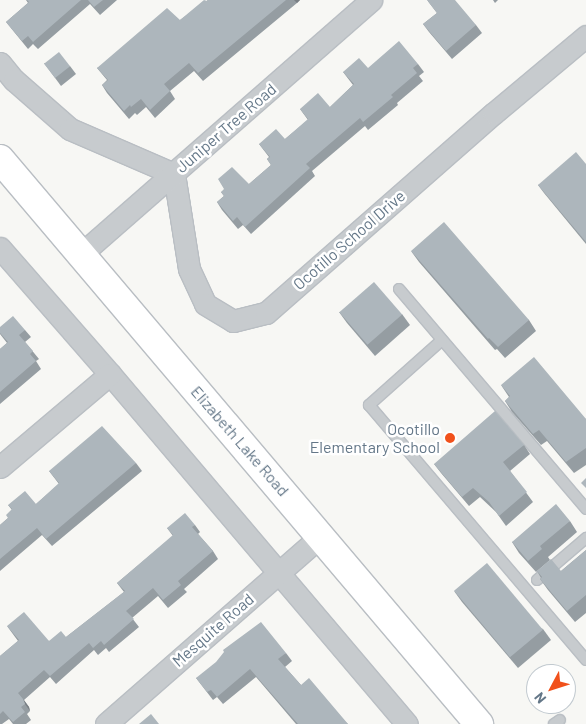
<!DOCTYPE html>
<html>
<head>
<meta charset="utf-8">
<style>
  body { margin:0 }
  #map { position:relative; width:586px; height:724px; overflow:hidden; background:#f7f7f4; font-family:Barlow,sans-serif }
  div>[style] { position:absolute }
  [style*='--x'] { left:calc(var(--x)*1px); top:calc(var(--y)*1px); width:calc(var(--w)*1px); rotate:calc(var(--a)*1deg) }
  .roads { filter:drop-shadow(1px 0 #b9bec3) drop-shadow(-1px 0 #b9bec3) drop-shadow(0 1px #b9bec3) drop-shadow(0 -1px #b9bec3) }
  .service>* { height:10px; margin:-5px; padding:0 5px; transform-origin:5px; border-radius:5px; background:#c7cbce }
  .minor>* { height:21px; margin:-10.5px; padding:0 10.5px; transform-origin:10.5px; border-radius:10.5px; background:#c7cbce }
  .secondary>* { height:28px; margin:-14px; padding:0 14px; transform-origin:14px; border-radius:14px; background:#fff }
  .wall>* { inset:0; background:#959da2 }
  .shaded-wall>* { inset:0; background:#797f84 }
  .building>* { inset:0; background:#adb6bc; transform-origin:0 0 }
  .dots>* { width:14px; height:14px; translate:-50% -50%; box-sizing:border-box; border:2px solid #fff; border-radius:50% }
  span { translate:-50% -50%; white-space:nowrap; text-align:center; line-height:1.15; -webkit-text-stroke:5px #fff; paint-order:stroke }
  .street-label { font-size:16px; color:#647788 }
  .poi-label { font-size:16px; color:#647788 }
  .right { translate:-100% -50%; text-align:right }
  .north { position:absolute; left:526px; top:664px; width:50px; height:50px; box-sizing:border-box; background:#fff; border:1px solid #c1c9cf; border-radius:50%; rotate:230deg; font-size:14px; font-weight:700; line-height:20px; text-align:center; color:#647788 }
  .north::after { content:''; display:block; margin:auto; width:18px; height:22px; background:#f1511b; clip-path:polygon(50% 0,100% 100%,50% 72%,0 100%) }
</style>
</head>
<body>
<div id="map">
  <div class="roads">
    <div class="service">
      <i style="--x:399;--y:289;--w:289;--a:49.6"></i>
      <i style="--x:442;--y:340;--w:98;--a:138.3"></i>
      <i style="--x:369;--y:405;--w:335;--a:49.6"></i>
      <i style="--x:537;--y:580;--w:65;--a:-40.6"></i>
      <i style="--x:554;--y:724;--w:7;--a:-34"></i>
    </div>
    <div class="minor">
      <i style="--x:0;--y:63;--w:22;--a:51"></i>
      <i style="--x:14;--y:80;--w:74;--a:41.2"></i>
      <i style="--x:70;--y:129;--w:113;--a:23.4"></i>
      <i style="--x:174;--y:174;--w:96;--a:81"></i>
      <i style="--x:189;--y:269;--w:38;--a:65"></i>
      <i style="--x:205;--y:304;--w:33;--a:31"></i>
      <i style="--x:233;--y:321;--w:34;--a:-14"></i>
      <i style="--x:266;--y:313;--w:303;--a:-41.3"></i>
      <i style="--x:494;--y:113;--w:120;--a:-39.9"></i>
      <i style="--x:0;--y:248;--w:167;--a:48.9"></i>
      <i style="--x:110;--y:374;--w:459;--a:49.7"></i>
      <i style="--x:80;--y:255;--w:387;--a:-41.2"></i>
      <i style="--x:0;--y:467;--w:144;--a:-40.2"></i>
      <i style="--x:106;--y:724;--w:286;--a:-41.2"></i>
    </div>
    <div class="secondary">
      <i style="--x:0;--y:159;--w:741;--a:49.71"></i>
    </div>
  </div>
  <div class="wall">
    <i style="clip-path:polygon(26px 0,117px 0,100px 15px,90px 4px,38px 49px,33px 44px,28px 49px,6px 22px,28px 3px)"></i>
    <i style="clip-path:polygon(208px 0,300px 0,297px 3px,203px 81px,194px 71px,170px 91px,175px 99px,155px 118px,146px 107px,137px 115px,135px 113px,129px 119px,107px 93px,102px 85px,107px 80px,97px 68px,180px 20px)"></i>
    <i style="clip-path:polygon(427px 0,476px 25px,482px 33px,452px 59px,429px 32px,423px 24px,437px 13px)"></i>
    <i style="clip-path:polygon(493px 0,498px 0,495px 3px)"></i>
    <i style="clip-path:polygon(44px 63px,70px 66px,76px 74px,61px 86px)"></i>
    <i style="clip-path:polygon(418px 64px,424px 72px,419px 76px,423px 81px,397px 103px,398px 105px,368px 130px,365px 126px,312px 171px,315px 176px,251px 234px,243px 225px,238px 229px,222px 210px,217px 202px,224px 196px,221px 192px,249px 184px,271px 165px,267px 159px,269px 157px,259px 144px,285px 139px,308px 120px,300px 109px,330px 107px,353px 85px,343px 72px,368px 68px)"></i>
    <i style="clip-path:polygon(586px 164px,586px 244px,544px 193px,538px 185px)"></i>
    <i style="clip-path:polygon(411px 251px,529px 320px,536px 331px,505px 358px,497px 349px,495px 350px,419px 262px)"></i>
    <i style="clip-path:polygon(339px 312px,402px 314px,410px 325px,375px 356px,347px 323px)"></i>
    <i style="clip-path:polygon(0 327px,25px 330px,31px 337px,25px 342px,39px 359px,36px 361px,41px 369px,0 404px,0 349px,7px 343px,0 334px)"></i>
    <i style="clip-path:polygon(501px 385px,586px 419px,586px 465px,574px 473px,547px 441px,541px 445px,512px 412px,505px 401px,509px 397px)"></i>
    <i style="clip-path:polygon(524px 445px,530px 454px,510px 471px,533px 502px,506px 526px,496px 512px,480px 497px,469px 506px,441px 473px,434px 464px)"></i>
    <i style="clip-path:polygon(136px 463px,142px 471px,52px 546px,42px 535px,0 571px,0 525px,8px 518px,12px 510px,8px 505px,36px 504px,59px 484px,49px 471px)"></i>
    <i style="clip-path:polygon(570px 521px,577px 532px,548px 557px,550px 560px,536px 572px,519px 553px,512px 542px)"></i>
    <i style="clip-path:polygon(195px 525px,200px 532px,198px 534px,213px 551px,218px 559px,184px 589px,187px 592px,168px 608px,158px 596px,132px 618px,139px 627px,109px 652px,106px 648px,98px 655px,94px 650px,56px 684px,50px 677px,24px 700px,29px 707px,30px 711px,27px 714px,31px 720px,26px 724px,13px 724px,9px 719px,2px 724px,0 724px,0 656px,18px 641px,7px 626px,49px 641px,66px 637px,124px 592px,117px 583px,173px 536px,167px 528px)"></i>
    <i style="clip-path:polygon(586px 550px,586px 613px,575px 622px,548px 590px,540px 579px,541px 578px,537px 571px,561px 571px)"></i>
    <i style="clip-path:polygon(454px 591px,543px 629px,551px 640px,518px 668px,462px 602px)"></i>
    <i style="clip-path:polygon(286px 653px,292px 661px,285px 667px,301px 685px,348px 724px,296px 724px,256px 677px,223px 704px,217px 697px,213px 700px,196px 678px)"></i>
  </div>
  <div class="shaded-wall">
    <i style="clip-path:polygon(294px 0,300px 0,297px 3px)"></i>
    <i style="clip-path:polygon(23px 699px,29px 707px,30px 711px,25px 704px)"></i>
  </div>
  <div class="building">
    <i style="clip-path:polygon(27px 0,81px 0,33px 42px,28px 36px,22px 41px,6px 22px,29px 2px)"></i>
    <i style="clip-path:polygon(88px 0,103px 0,94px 7px)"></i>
    <i style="clip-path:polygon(204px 0,207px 1px,208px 0,286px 0,198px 73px,189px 63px,164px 84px,170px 91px,150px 110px,141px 99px,131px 107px,130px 105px,124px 111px,102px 85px,108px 80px,97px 68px,167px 8px,180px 20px)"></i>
    <i style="clip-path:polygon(427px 0,455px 0,476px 25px,446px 51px,423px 24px,437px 13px)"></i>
    <i style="clip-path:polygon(399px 41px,418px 64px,413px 68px,417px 73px,391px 95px,393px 97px,363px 122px,360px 118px,306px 164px,310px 168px,245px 227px,237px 217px,233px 221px,217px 202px,224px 196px,221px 192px,224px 189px,218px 179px,232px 167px,249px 184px,271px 165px,267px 159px,270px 157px,259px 144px,276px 129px,285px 139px,308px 119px,300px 109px,318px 93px,330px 107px,354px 84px,343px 72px,359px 58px,368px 68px)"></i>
    <i style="left:59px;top:52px;width:18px;height:19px;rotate:52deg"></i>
    <i style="clip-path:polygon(576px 152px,586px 164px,586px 242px,538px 185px)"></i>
    <i style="clip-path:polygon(444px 222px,529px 320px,498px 347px,489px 338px,488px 339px,411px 251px)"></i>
    <i style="left:374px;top:282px;width:43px;height:46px;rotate:49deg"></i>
    <i style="clip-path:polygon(13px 316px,25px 330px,19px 335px,33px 351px,30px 354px,36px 361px,0 392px,0 349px,8px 342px,0 333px,0 327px)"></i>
    <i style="clip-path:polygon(534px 357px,586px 419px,586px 448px,566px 462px,539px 430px,533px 434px,505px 401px,510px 396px,501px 385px)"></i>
    <i style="clip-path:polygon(495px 411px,524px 445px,503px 462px,527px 492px,499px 516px,489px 502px,473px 488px,462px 497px,434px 464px)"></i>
    <i style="clip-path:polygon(102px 426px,136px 463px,46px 539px,37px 528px,0 559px,0 525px,8px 518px,6px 515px,12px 509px,8px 505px,25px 491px,36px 504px,59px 483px,49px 471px)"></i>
    <i style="clip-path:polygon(586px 478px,586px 488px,581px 483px)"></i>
    <i style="clip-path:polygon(556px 504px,570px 521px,540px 546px,542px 549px,528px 561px,512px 542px)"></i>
    <i style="clip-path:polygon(185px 513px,195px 525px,192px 527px,213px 551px,178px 581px,181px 585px,163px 600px,153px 588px,126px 611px,134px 619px,104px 645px,101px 641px,93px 648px,89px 643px,50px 676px,44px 670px,18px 693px,23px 699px,25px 704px,21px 707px,25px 712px,13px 722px,3px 711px,0 714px,0 656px,19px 640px,7px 626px,24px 612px,49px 641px,61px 631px,66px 637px,125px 591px,117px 583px,173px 535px,167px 528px)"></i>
    <i style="clip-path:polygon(586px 550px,586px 595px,567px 611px,540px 579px,542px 577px,537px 571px,551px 559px,561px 571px)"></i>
    <i style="left:487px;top:563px;width:87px;height:43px;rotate:50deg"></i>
    <i style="clip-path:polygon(261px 622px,286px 653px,278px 659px,301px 685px,309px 678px,348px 724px,298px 724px,250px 669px,217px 697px,211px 690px,207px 692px,196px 678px,216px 662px,224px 652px,223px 650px)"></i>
    <i style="clip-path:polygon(151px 714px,159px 724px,139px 724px)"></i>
  </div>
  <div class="dots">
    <i style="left:450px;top:438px;background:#f1511b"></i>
  </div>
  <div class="street-label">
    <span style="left:226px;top:128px;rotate:-41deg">Juniper Tree Road</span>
    <span style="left:349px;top:240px;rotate:-41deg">Ocotillo School Drive</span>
    <span style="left:240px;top:441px;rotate:49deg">Elizabeth Lake Road</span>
    <span style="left:213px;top:630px;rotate:-41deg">Mesquite Road</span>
  </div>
  <div class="poi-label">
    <span class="right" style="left:440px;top:438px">Ocotillo<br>Elementary School</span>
  </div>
  <div class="north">N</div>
</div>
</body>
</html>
